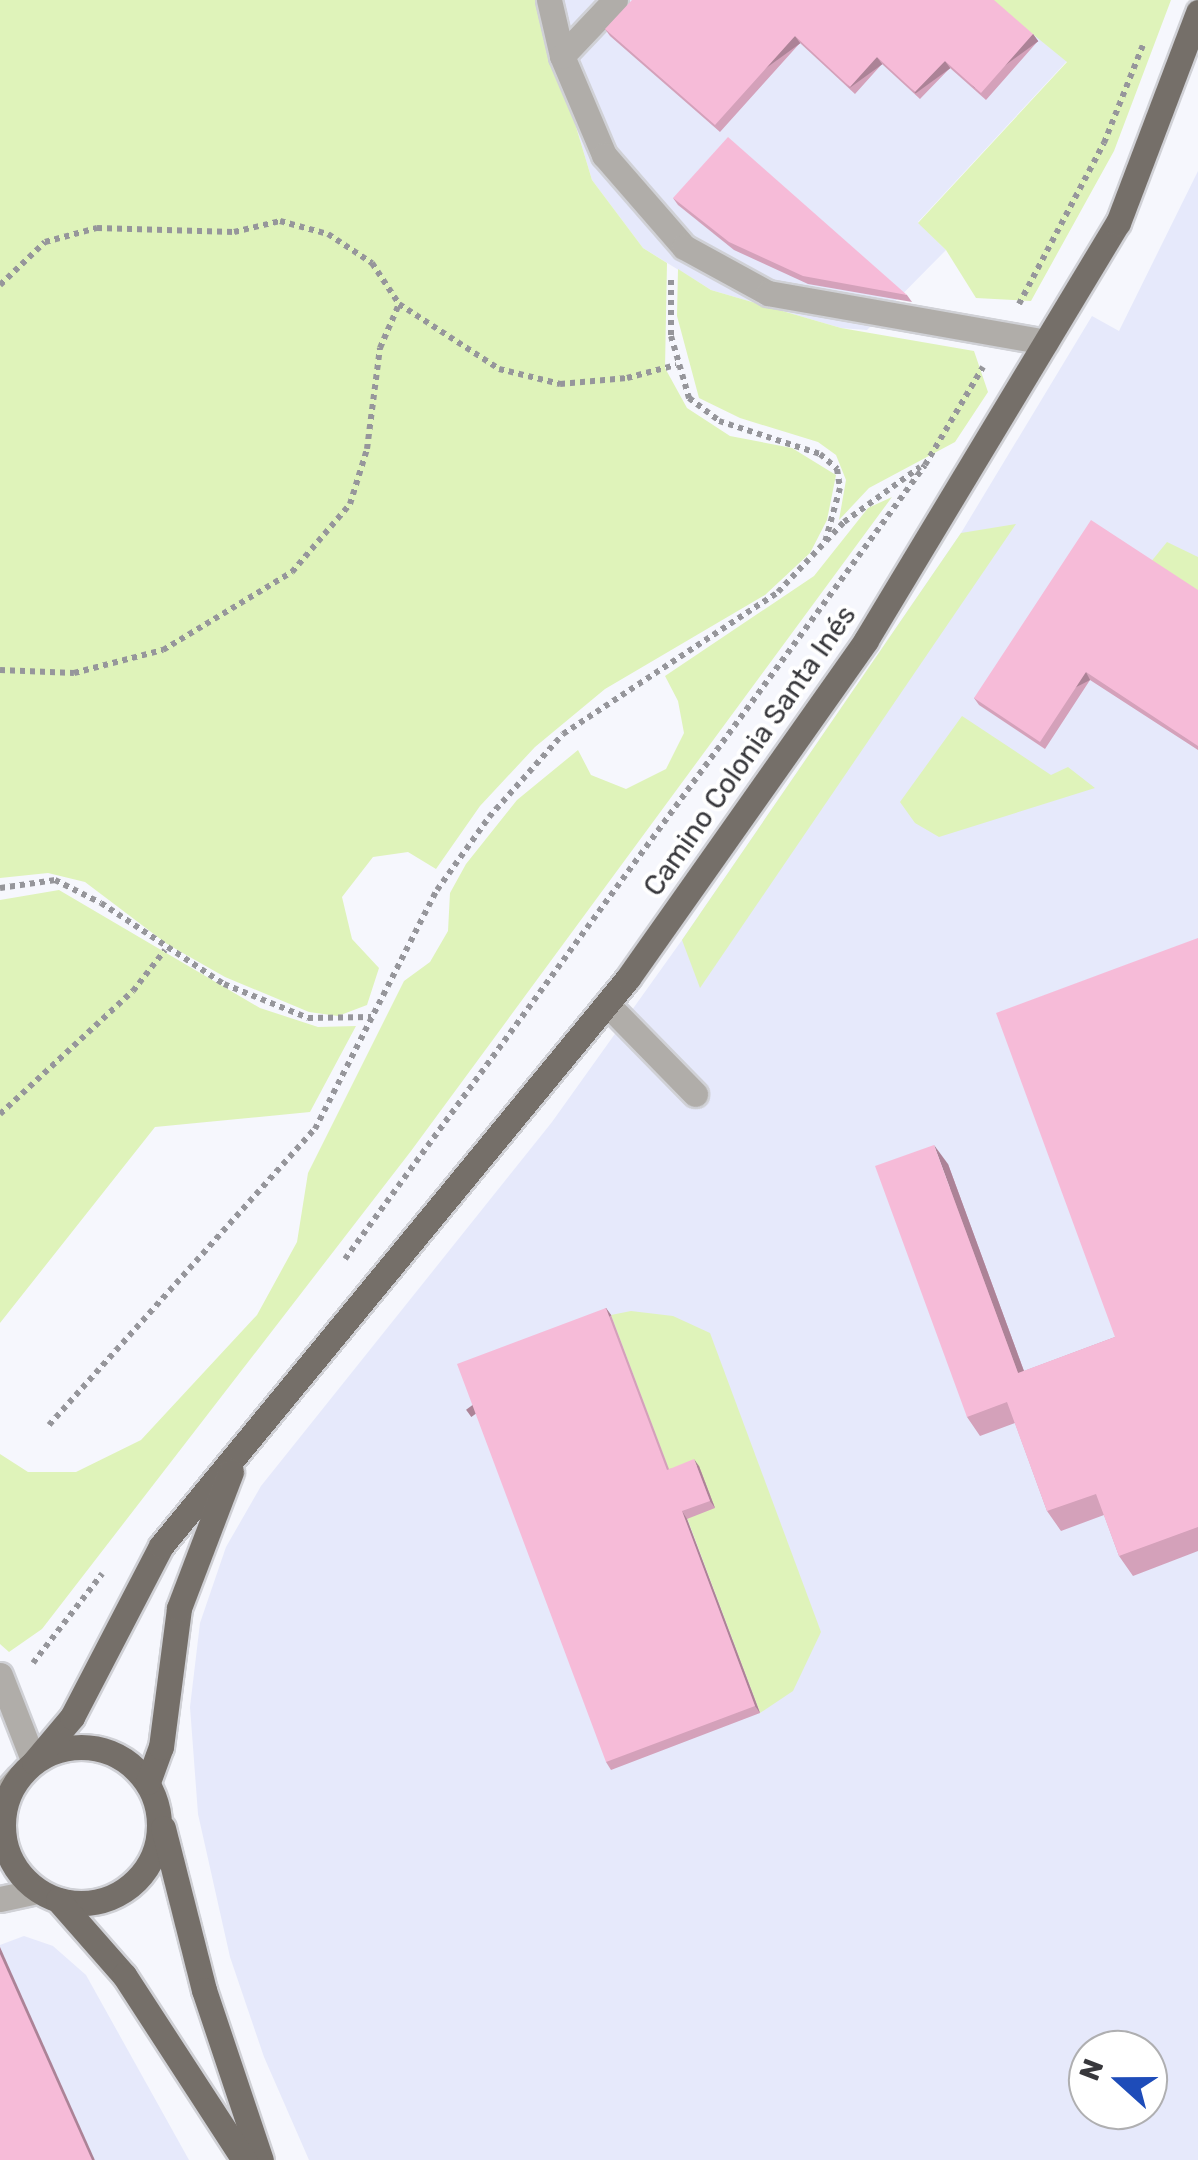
<!DOCTYPE html>
<html>
<head>
<meta charset="utf-8">
<style>
  body { margin:0 }
  #map { position:relative; width:1198px; height:2160px; overflow:hidden; background:#f6f7fd; font-family:Rubik,sans-serif }
  div>[style] { position:absolute }
  [style*='--x'] { left:calc(var(--x)*1px); top:calc(var(--y)*1px); width:calc(var(--w)*1px); rotate:calc(var(--a)*1deg) }
  .built>* { inset:0; background:#e6e9fb }
  .green>* { inset:0; background:#dff3ba }
  .path>* { height:6px; margin-top:-3px; transform-origin:0; background:repeating-linear-gradient(90deg,#96969b 0 5px,transparent 0 10px) }
  .roads { filter:drop-shadow(2px 0 #d0d1d6) drop-shadow(-2px 0 #d0d1d6) drop-shadow(0 2px #d0d1d6) drop-shadow(0 -2px #d0d1d6) }
  .minor>* { height:25px; margin:-12.5px; padding:0 12.5px; transform-origin:12.5px; border-radius:12.5px; background:#b0ada9 }
  .major>* { height:25px; margin:-12.5px; padding:0 12.5px; transform-origin:12.5px; border-radius:12.5px; background:#756f69 }
  .major>.ring { margin:-12.5px; padding:0; box-sizing:content-box; background:none; border:25px solid #756f69; border-radius:50% }
  .wall>* { inset:0; background:#d4a1ba }
  .shaded-wall>* { inset:0; background:#ac8397; transform-origin:0 0 }
  .building>* { inset:0; background:#f6bbd8 }
  span { translate:-50% -50%; white-space:nowrap; text-align:center; line-height:1.15; -webkit-text-stroke:8px #fff; paint-order:stroke }
  .street-label { font-size:28px; color:#38383c }
  .north { position:absolute; left:1068px; top:2030px; width:100px; height:100px; box-sizing:border-box; background:#fff; border:2px solid #afafb1; border-radius:50%; rotate:291deg; font-size:28px; font-weight:700; line-height:40px; text-align:center; color:#38383c }
  .north::after { content:''; display:block; margin:auto; width:35px; height:45px; background:#1e4cb9; clip-path:polygon(50% 0,100% 100%,50% 72%,0 100%) }
</style>
</head>
<body>
<div id="map">
  <div class="built">
    <i style="clip-path:polygon(538px 0,991px 0,1067px 61px,918px 222px,946px 250px,867px 330px,841px 328px,711px 290px,643px 248px,592px 180px)"></i>
    <i style="clip-path:polygon(evenodd,1198px 171px,1198px 2160px,309px 2160px,264px 2057px,230px 1957px,198px 1814px,190px 1707px,200px 1623px,226px 1547px,261px 1486px,552px 1122px,682px 940px,961px 533px,1092px 316px,1119px 331px,1198px 171px,1088px 2050px,1148px 2050px,1148px 2110px,1088px 2110px,1088px 2050px)"></i>
    <i style="clip-path:polygon(24px 1936px,53px 1946px,86px 1975px,189px 2160px,0 2160px,0 1945px)"></i>
  </div>
  <div class="green">
    <i style="clip-path:polygon(0 0,538px 0,592px 180px,643px 248px,667px 263px,665px 368px,687px 408px,730px 436px,792px 448px,836px 475px,827px 520px,810px 553px,765px 595px,605px 689px,535px 747px,480px 806px,436px 869px,408px 852px,373px 857px,342px 897px,352px 939px,379px 968px,367px 1005px,338px 1016px,309px 1012px,225px 977px,167px 944px,85px 882px,48px 873px,0 878px)"></i>
    <i style="clip-path:polygon(991px 0,1171px 0,1114px 151px,1031px 301px,976px 298px,946px 250px,918px 223px,1067px 62px)"></i>
    <i style="clip-path:polygon(678px 269px,711px 290px,841px 328px,974px 351px,988px 392px,955px 442px,869px 488px,839px 520px,846px 480px,836px 455px,818px 442px,740px 418px,699px 398px,677px 316px)"></i>
    <i style="clip-path:polygon(892px 497px,411px 1151px,42px 1629px,9px 1652px,0 1644px,0 1454px,28px 1472px,76px 1472px,141px 1440px,257px 1315px,297px 1242px,308px 1173px,404px 981px,430px 962px,448px 931px,450px 893px,466px 864px,517px 800px,578px 750px,591px 775px,626px 789px,666px 769px,684px 733px,678px 701px,665px 676px,814px 576px,868px 508px)"></i>
    <i style="clip-path:polygon(1016px 524px,700px 988px,682px 940px,961px 533px)"></i>
    <i style="clip-path:polygon(1167px 542px,1198px 557px,1198px 594px,1150px 563px)"></i>
    <i style="clip-path:polygon(962px 716px,1051px 775px,1068px 767px,1095px 788px,939px 837px,915px 823px,900px 802px)"></i>
    <i style="clip-path:polygon(59px 890px,260px 1008px,318px 1027px,356px 1026px,310px 1112px,155px 1127px,0 1323px,0 900px)"></i>
    <i style="clip-path:polygon(631px 1311px,673px 1316px,710px 1333px,821px 1632px,793px 1691px,760px 1713px,611px 1315px)"></i>
  </div>
  <div class="path">
    <i style="--x:671;--y:280;--w:56;--a:90"></i>
    <i style="--x:671;--y:336;--w:65;--a:73.8"></i>
    <i style="--x:689;--y:398;--w:38;--a:37"></i>
    <i style="--x:719;--y:421;--w:106;--a:18.1"></i>
    <i style="--x:820;--y:454;--w:23;--a:41"></i>
    <i style="--x:837;--y:469;--w:19;--a:81"></i>
    <i style="--x:840;--y:488;--w:56;--a:105.5"></i>
    <i style="--x:0;--y:285;--w:62;--a:-43.7"></i>
    <i style="--x:45;--y:242;--w:54;--a:-15.1"></i>
    <i style="--x:97;--y:228;--w:137;--a:1.7"></i>
    <i style="--x:234;--y:232;--w:47;--a:-13.4"></i>
    <i style="--x:280;--y:221;--w:50;--a:15.2"></i>
    <i style="--x:328;--y:234;--w:53;--a:33.4"></i>
    <i style="--x:372;--y:263;--w:49;--a:56.6"></i>
    <i style="--x:399;--y:304;--w:119;--a:33"></i>
    <i style="--x:499;--y:369;--w:63;--a:13.8"></i>
    <i style="--x:560;--y:384;--w:67;--a:-5.1"></i>
    <i style="--x:627;--y:378;--w:51;--a:-14.9"></i>
    <i style="--x:1019;--y:304;--w:182;--a:-62.2"></i>
    <i style="--x:1104;--y:143;--w:105;--a:-68.3"></i>
    <i style="--x:0;--y:670;--w:74;--a:2.3"></i>
    <i style="--x:74;--y:673;--w:92;--a:-14.5"></i>
    <i style="--x:163;--y:650;--w:151;--a:-31.2"></i>
    <i style="--x:292;--y:572;--w:89;--a:-49.5"></i>
    <i style="--x:350;--y:504;--w:58;--a:-72.8"></i>
    <i style="--x:367;--y:449;--w:102;--a:-82.7"></i>
    <i style="--x:380;--y:348;--w:48;--a:-66.6"></i>
    <i style="--x:0;--y:888;--w:56;--a:-8.3"></i>
    <i style="--x:55;--y:880;--w:51;--a:26.6"></i>
    <i style="--x:101;--y:903;--w:147;--a:33.4"></i>
    <i style="--x:224;--y:984;--w:91;--a:22"></i>
    <i style="--x:308;--y:1018;--w:63;--a:-0.9"></i>
    <i style="--x:0;--y:1114;--w:181;--a:-42.8"></i>
    <i style="--x:133;--y:991;--w:52;--a:-52"></i>
    <i style="--x:345;--y:1259;--w:983;--a:-53.85"></i>
    <i style="--x:925;--y:465;--w:114;--a:-59.4"></i>
    <i style="--x:49;--y:1425;--w:398;--a:-48.1"></i>
    <i style="--x:315;--y:1129;--w:268;--a:-63"></i>
    <i style="--x:437;--y:890;--w:90;--a:-54.5"></i>
    <i style="--x:489;--y:817;--w:111;--a:-48.3"></i>
    <i style="--x:563;--y:734;--w:258;--a:-33.4"></i>
    <i style="--x:778;--y:592;--w:96;--a:-46.7"></i>
    <i style="--x:844;--y:522;--w:94;--a:-35.9"></i>
    <i style="--x:33;--y:1663;--w:113;--a:-52.2"></i>
  </div>
  <div class="roads">
    <div class="minor">
      <i style="--x:549;--y:0;--w:57;--a:76.9"></i>
      <i style="--x:562;--y:56;--w:108;--a:67"></i>
      <i style="--x:604;--y:155;--w:122;--a:49"></i>
      <i style="--x:684;--y:247;--w:96;--a:28.7"></i>
      <i style="--x:768;--y:293;--w:282;--a:10"></i>
      <i style="--x:562;--y:56;--w:77;--a:-46.6"></i>
      <i style="--x:607;--y:1004;--w:126;--a:45.6"></i>
      <i style="--x:0;--y:1675;--w:93;--a:68.7"></i>
      <i style="--x:0;--y:1798;--w:28;--a:-48"></i>
      <i style="--x:0;--y:1899;--w:39;--a:-12"></i>
    </div>
    <div class="major">
      <i class="ring" style="left:3px;top:1747px;width:131px;height:131px"></i>
      <i style="--x:34;--y:1762;--w:59;--a:-49.8"></i>
      <i style="--x:72;--y:1717;--w:193;--a:-62.5"></i>
      <i style="--x:161;--y:1546;--w:735;--a:-50.57"></i>
      <i style="--x:628;--y:978;--w:413;--a:-54.8"></i>
      <i style="--x:866;--y:640;--w:487;--a:-58.9"></i>
      <i style="--x:1118;--y:223;--w:226;--a:-69.2"></i>
      <i style="--x:148;--y:1782;--w:37;--a:-70"></i>
      <i style="--x:161;--y:1747;--w:140;--a:-82.6"></i>
      <i style="--x:179;--y:1608;--w:146;--a:-69.1"></i>
      <i style="--x:163;--y:1828;--w:167;--a:75.8"></i>
      <i style="--x:204;--y:1990;--w:179;--a:71.5"></i>
      <i style="--x:58;--y:1900;--w:100;--a:48.7"></i>
      <i style="--x:124;--y:1975;--w:221;--a:57"></i>
    </div>
  </div>
  <div class="wall">
    <i style="clip-path:polygon(605px 29px,1033px 34px,1038px 41px,986px 100px,950px 68px,920px 99px,882px 64px,855px 94px,800px 43px,720px 132px,610px 36px)"></i>
    <i style="clip-path:polygon(673px 198px,907px 295px,912px 302px,808px 284px,734px 250px,678px 205px)"></i>
    <i style="clip-path:polygon(1198px 590px,1198px 750px,1090px 680px,1045px 749px,979px 705px,974px 698px)"></i>
    <i style="clip-path:polygon(1198px 938px,1198px 1551px,1133px 1576px,1119px 1556px,1104px 1515px,1061px 1531px,1047px 1511px,1015px 1423px,980px 1436px,967px 1417px,948px 1164px,1024px 1371px,1115px 1337px)"></i>
    <i style="clip-path:polygon(606px 1308px,611px 1315px,669px 1469px,699px 1466px,715px 1508px,687px 1519px,760px 1713px,611px 1770px,606px 1762px)"></i>
  </div>
  <div class="shaded-wall">
    <i style="left:1033px;top:34px;width:9px;height:79px;rotate:54deg"></i>
    <i style="left:795px;top:36px;width:9px;height:120px;rotate:54deg"></i>
    <i style="left:877px;top:57px;width:9px;height:40px;rotate:54deg"></i>
    <i style="left:945px;top:61px;width:9px;height:43px;rotate:54deg"></i>
    <i style="left:1086px;top:672px;width:9px;height:84px;rotate:63deg"></i>
    <i style="clip-path:polygon(934px 1145px,948px 1164px,1032px 1393px,1018px 1373px)"></i>
    <i style="left:606px;top:1308px;width:9px;height:173px;rotate:54deg"></i>
    <i style="clip-path:polygon(694px 1459px,699px 1466px,715px 1508px,710px 1501px)"></i>
    <i style="clip-path:polygon(682px 1511px,687px 1519px,760px 1713px,755px 1706px)"></i>
    <i style="left:0;top:1947px;width:233px;height:7px;rotate:66deg"></i>
  </div>
  <div class="building">
    <i style="clip-path:polygon(632px 0,994px 0,1033px 34px,981px 93px,945px 61px,915px 92px,877px 57px,850px 87px,795px 36px,715px 125px,605px 29px)"></i>
    <i style="clip-path:polygon(728px 137px,907px 295px,803px 276px,729px 242px,673px 198px)"></i>
    <i style="clip-path:polygon(1091px 520px,1198px 590px,1198px 746px,1086px 672px,1040px 742px,974px 698px)"></i>
    <i style="clip-path:polygon(1198px 938px,1198px 1527px,1119px 1556px,1096px 1494px,1047px 1511px,1007px 1402px,967px 1417px,875px 1166px,934px 1145px,1018px 1373px,1115px 1337px,996px 1013px)"></i>
    <i style="clip-path:polygon(606px 1308px,667px 1470px,694px 1459px,710px 1501px,682px 1511px,755px 1706px,606px 1762px,457px 1364px)"></i>
    <i style="clip-path:polygon(0 1954px,92px 2160px,0 2160px)"></i>
  </div>
  <div class="street-label">
    <span style="left:750px;top:751px;rotate:-55deg">Camino Colonia Santa Inés</span>
  </div>
  <div class="north">N</div>
</div>
</body>
</html>
